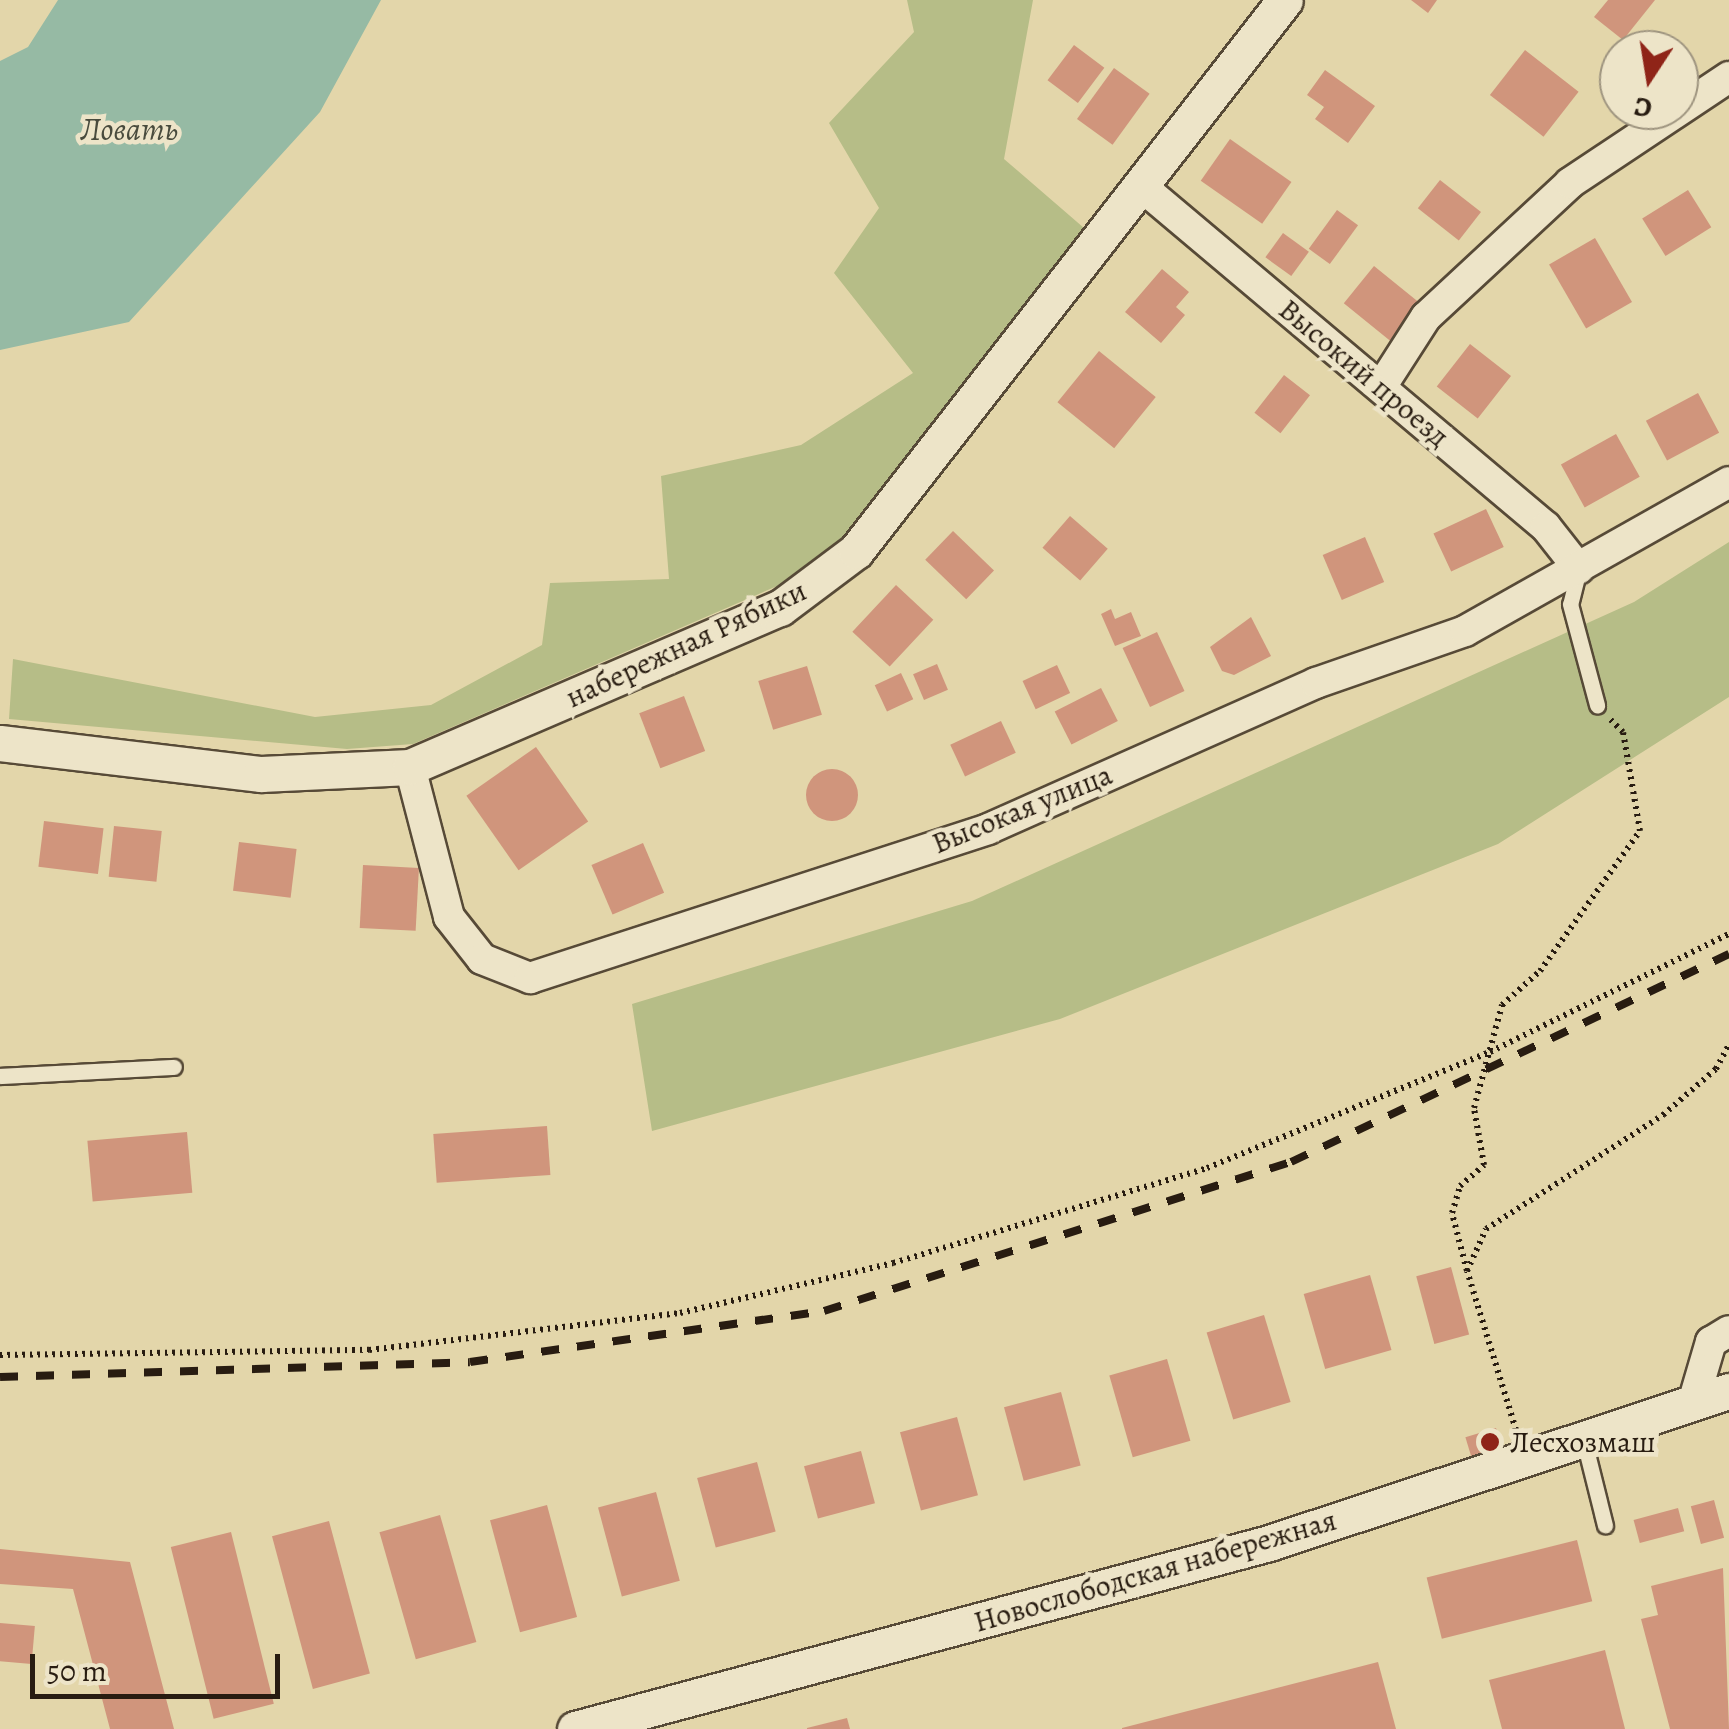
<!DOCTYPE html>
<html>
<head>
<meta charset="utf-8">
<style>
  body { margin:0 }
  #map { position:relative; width:1729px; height:1729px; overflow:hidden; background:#e3d6aa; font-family:Alegreya,serif }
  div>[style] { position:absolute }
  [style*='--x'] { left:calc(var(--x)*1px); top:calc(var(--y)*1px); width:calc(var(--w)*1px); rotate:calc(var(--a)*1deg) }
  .green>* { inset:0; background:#b6bd87 }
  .water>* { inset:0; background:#96baa4 }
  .building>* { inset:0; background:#d0957c; transform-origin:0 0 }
  .round { border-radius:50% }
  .path>* { height:6px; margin-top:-3px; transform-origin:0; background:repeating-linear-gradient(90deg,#281c11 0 2.5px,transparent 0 7.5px) }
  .roads { filter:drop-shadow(2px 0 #574a37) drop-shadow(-2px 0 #574a37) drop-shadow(0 2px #574a37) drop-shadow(0 -2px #574a37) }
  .service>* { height:15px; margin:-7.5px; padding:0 7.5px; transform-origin:7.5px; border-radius:7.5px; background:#ede4c8 }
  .minor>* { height:30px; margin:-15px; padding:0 15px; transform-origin:15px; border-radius:15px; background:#ede4c8 }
  .tertiary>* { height:35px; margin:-17.5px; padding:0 17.5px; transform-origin:17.5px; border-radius:17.5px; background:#ede4c8 }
  .rail>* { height:8px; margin-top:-4px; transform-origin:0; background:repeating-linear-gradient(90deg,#281c11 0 18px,transparent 0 36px) }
  .dots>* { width:28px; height:28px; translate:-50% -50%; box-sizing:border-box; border:5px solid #ede4c8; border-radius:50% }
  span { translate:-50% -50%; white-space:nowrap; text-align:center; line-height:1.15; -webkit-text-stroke:9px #ede4c8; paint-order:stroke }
  .street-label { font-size:30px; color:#281c11 }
  .poi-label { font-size:30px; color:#281c11 }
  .left { translate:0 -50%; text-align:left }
  .water-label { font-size:32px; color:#494b3d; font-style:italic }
  .north { position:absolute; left:1599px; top:30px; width:100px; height:100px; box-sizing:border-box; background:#ede4c8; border:2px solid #9e947f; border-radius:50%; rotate:192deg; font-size:28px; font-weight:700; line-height:40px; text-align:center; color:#281c11 }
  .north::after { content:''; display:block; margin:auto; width:35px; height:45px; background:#8f2418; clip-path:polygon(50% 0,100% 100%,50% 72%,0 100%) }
  .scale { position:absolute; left:30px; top:1654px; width:250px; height:45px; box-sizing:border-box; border:5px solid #281c11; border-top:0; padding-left:12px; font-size:30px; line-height:35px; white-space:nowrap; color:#281c11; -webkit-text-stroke:8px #ede4c8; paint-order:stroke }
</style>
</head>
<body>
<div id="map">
  <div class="green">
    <i style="clip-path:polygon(907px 0,1033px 0,1004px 159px,1084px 228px,852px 532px,791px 580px,413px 744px,347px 749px,9px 719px,13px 659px,315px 717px,431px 705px,542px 645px,550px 583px,669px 579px,661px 476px,801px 445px,913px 373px,834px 273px,879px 208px,829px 123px,914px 32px)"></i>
    <i style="clip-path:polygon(1729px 542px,1729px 697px,1498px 844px,1060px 1019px,652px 1131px,632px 1004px,972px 901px,1634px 602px)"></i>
  </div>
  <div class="water">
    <i style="clip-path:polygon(58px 0,381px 0,320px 112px,129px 322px,0 350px,0 61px,28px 47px)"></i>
  </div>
  <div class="building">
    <i style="clip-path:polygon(1411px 0,1437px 0,1428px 13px)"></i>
    <i style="clip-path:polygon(1608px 0,1655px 0,1623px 40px,1594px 17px)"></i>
    <i style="left:1074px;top:45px;width:38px;height:44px;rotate:37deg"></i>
    <i style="left:1525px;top:50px;width:68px;height:57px;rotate:38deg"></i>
    <i style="left:1114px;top:68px;width:44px;height:63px;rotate:36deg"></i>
    <i style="clip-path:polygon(1325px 70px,1375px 106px,1348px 143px,1315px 119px,1324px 107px,1307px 95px)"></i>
    <i style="left:1230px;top:139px;width:75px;height:51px;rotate:35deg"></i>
    <i style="left:1440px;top:180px;width:52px;height:36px;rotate:38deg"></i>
    <i style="left:1688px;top:190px;width:44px;height:54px;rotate:58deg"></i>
    <i style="left:1337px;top:210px;width:26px;height:48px;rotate:36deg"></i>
    <i style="left:1283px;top:233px;width:32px;height:30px;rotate:36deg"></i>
    <i style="left:1595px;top:238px;width:74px;height:53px;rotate:60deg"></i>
    <i style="left:1374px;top:266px;width:60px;height:48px;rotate:39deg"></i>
    <i style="clip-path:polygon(1162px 269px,1189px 292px,1176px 307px,1185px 315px,1161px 343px,1125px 312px)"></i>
    <i style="left:1470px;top:344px;width:52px;height:54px;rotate:38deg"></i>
    <i style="left:1099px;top:351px;width:73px;height:66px;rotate:39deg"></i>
    <i style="left:1284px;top:375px;width:33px;height:48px;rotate:38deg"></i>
    <i style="left:1698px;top:393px;width:45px;height:59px;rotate:62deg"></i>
    <i style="left:1616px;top:434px;width:49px;height:63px;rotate:61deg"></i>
    <i style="left:1486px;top:509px;width:42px;height:58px;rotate:65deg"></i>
    <i style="left:1070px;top:516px;width:50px;height:42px;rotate:41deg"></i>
    <i style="left:953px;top:531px;width:57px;height:40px;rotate:44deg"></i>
    <i style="left:1365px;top:537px;width:49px;height:46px;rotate:67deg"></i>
    <i style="left:896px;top:585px;width:51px;height:64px;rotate:43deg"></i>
    <i style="clip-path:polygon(1111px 609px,1115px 619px,1131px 612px,1141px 636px,1115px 646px,1101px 614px)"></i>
    <i style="clip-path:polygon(1251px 617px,1271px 656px,1234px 675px,1222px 671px,1210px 647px)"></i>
    <i style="left:1157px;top:632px;width:65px;height:38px;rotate:65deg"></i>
    <i style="left:937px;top:664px;width:28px;height:26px;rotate:67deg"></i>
    <i style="left:1057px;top:665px;width:31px;height:38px;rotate:65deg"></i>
    <i style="left:807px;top:666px;width:51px;height:51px;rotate:73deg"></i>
    <i style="left:901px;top:673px;width:29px;height:29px;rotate:65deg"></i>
    <i style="left:1101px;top:688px;width:37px;height:52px;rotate:63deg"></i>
    <i style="left:684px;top:696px;width:59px;height:48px;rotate:69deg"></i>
    <i style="left:1001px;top:721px;width:35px;height:56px;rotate:65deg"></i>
    <i style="left:536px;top:747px;width:91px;height:85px;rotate:55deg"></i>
    <i class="round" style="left:806px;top:769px;width:52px;height:52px"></i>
    <i style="left:44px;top:821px;width:60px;height:46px;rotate:7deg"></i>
    <i style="left:114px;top:826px;width:48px;height:51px;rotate:6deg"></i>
    <i style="left:239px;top:842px;width:58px;height:49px;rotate:7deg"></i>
    <i style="left:643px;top:843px;width:54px;height:56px;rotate:67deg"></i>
    <i style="left:363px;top:865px;width:56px;height:63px;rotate:3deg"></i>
    <i style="left:547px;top:1126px;width:49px;height:114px;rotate:86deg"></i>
    <i style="left:187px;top:1132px;width:61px;height:100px;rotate:85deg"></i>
    <i style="left:1451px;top:1267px;width:70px;height:36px;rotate:75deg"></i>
    <i style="left:1370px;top:1275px;width:78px;height:69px;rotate:74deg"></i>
    <i style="left:1264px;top:1315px;width:91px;height:60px;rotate:73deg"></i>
    <i style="left:1167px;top:1359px;width:85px;height:60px;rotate:74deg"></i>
    <i style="left:1061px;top:1392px;width:76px;height:59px;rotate:75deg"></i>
    <i style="left:957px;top:1417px;width:81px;height:59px;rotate:75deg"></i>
    <i style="left:1496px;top:1428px;width:21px;height:32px;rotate:73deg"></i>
    <i style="left:861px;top:1451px;width:54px;height:59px;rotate:75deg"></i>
    <i style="left:757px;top:1462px;width:72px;height:62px;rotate:75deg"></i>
    <i style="left:656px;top:1492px;width:92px;height:60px;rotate:75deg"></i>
    <i style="left:1714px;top:1500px;width:39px;height:24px;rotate:75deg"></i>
    <i style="left:547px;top:1505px;width:116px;height:59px;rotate:75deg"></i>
    <i style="left:1678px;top:1508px;width:24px;height:46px;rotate:75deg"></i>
    <i style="left:440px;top:1515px;width:132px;height:63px;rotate:74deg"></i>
    <i style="left:329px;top:1521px;width:158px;height:59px;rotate:75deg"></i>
    <i style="left:231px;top:1532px;width:177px;height:62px;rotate:76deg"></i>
    <i style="left:1577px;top:1540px;width:63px;height:155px;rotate:76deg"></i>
    <i style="clip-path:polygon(0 1549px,130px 1562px,174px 1729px,110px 1729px,73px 1589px,0 1584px)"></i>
    <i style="clip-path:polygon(1723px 1568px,1729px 1729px,1670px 1729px,1641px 1619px,1658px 1615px,1651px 1586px)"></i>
    <i style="left:0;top:1623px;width:35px;height:38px;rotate:5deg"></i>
    <i style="clip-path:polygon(1605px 1650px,1625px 1729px,1502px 1729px,1489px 1680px)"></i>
    <i style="clip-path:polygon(1378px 1662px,1396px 1729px,1122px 1729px,1122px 1728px)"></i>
    <i style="clip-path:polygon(847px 1718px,850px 1729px,807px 1729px,807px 1728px)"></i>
  </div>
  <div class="path">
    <i style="--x:1467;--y:1271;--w:60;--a:-104.5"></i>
    <i style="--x:1452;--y:1213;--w:28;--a:-73"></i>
    <i style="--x:1460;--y:1186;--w:32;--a:-41"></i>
    <i style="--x:1484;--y:1165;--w:58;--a:-100"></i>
    <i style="--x:1474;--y:1108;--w:107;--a:-74.8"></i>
    <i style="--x:1502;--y:1005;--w:51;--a:-41.8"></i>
    <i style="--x:1540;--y:971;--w:172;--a:-54.5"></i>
    <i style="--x:1640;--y:831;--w:100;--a:-99.7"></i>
    <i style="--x:1623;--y:732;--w:18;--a:-135"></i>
    <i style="--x:0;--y:1355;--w:369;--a:-0.8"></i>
    <i style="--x:369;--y:1350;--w:313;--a:-6.8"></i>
    <i style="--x:680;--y:1313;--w:219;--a:-13.2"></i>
    <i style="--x:893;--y:1263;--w:328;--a:-16.8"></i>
    <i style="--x:1207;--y:1168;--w:306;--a:-22.3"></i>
    <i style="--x:1490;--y:1052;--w:267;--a:-26.3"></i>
    <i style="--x:1516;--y:1430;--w:166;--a:-107.1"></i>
    <i style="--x:1467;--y:1271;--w:46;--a:-65.7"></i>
    <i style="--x:1486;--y:1229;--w:211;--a:-32.8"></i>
    <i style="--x:1663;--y:1115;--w:70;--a:-41"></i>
    <i style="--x:1716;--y:1069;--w:27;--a:-62"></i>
  </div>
  <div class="roads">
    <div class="service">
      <i style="--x:1579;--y:569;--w:36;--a:104"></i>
      <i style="--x:1570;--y:604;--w:105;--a:75"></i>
      <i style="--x:0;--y:1076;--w:174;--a:-3"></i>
      <i style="--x:1584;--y:1441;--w:87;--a:76"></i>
    </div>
    <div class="minor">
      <i style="--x:1141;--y:186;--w:529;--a:40.1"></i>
      <i style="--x:1546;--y:527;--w:53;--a:51.8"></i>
      <i style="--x:1381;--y:387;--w:83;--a:-57.3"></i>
      <i style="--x:1426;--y:317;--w:197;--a:-42.9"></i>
      <i style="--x:1570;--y:183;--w:191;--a:-33.7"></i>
      <i style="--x:410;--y:767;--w:155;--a:75.4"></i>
      <i style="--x:449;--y:917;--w:53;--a:51.8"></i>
      <i style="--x:482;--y:959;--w:52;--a:21.6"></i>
      <i style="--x:530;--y:978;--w:482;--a:-18"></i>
      <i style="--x:988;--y:829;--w:359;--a:-24"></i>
      <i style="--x:1316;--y:683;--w:158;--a:-19.2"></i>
      <i style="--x:1465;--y:631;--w:303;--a:-29.4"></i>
      <i style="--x:1693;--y:1403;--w:64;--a:-73.6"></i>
      <i style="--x:1711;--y:1342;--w:21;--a:-31"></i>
    </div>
    <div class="tertiary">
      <i style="--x:0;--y:743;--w:263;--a:6.8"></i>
      <i style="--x:261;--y:774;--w:149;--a:-2.7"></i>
      <i style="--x:410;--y:767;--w:403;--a:-23.3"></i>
      <i style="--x:780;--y:608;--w:95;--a:-36.9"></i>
      <i style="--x:856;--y:551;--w:698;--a:-52.1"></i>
      <i style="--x:575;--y:1729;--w:718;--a:-15"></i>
      <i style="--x:1269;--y:1543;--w:484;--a:-18.3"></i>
    </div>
  </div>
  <div class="rail">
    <i style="--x:0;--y:1377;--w:470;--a:-1.8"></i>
    <i style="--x:470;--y:1362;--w:358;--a:-8.2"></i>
    <i style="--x:824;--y:1311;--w:490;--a:-17.7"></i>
    <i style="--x:1291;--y:1162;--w:485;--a:-25.4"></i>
  </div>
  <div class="dots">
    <i style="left:1490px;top:1442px;background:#8f2418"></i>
  </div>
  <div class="street-label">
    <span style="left:1364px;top:373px;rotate:40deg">Высокий проезд</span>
    <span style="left:686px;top:644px;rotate:-25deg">набережная Рябики</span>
    <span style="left:1022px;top:809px;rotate:-22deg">Высокая улица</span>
    <span style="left:1155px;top:1571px;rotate:-16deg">Новослободская набережная</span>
  </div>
  <div class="poi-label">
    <span class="left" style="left:1510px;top:1442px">Лесхозмаш</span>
  </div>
  <div class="water-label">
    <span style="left:129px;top:129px">Ловать</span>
  </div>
  <div class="north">С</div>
  <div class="scale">50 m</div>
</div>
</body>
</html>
